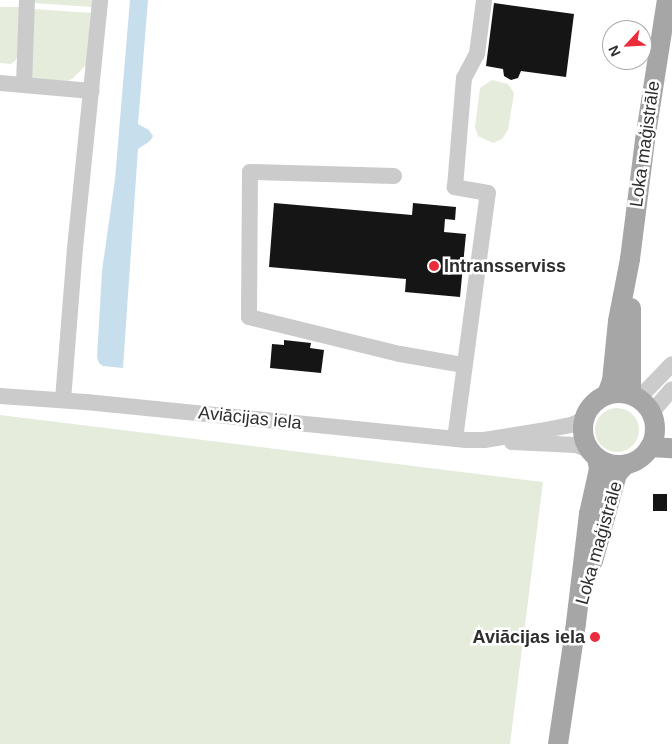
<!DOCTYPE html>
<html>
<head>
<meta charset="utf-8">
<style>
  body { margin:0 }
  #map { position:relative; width:672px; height:744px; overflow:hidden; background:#fff; font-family:Helvetica,sans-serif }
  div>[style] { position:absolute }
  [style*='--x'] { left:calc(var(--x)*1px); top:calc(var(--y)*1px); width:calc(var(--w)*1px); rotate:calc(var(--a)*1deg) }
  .green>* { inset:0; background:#e5ecdc }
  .round { border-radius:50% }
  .water>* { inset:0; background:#c7deed }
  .building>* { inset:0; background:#151515; transform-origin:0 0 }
  .minor>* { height:16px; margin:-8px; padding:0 8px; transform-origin:8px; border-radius:8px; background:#cbcbcb }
  .major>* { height:20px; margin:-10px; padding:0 10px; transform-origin:10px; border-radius:10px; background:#a6a6a6 }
  .major>.ring { margin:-10px; padding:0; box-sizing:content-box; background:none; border:20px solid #a6a6a6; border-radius:50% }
  .dots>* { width:14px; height:14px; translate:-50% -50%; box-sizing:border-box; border:2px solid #fff; border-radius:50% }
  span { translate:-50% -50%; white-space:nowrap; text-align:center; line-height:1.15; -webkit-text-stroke:5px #fff; paint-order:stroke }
  .street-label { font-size:18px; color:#2e2e2e }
  .poi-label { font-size:18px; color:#2e2e2e; font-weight:700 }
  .left { translate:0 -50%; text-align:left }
  .right { translate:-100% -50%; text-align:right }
  .north { position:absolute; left:602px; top:20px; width:50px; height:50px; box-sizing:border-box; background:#fff; border:1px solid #ababab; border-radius:50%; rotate:245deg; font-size:14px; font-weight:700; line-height:20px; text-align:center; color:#2e2e2e }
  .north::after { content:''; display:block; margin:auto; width:18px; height:22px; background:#ea2c3b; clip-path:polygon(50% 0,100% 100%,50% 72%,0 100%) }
</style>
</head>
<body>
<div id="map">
  <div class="green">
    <i style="clip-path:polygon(34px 0,92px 0,92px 7px,34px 3px)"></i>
    <i style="clip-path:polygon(0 7px,22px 7px,18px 55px,16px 60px,11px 64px,0 63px)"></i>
    <i style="clip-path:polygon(34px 9px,91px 13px,86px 65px,72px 79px,67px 81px,30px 78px)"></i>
    <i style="clip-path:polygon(492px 80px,508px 84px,514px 93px,508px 130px,502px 139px,493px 143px,478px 136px,475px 127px,480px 88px)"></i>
    <i class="round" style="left:595px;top:408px;width:44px;height:44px"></i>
    <i style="clip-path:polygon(0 415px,543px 482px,510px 744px,0 744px)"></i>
  </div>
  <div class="water">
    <i style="clip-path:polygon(130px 0,148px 0,138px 124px,149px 130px,153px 136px,150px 141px,138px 149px,123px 368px,103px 366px,99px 363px,97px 357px,102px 271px,115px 179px)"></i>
  </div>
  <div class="building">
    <i style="clip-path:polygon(494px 3px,574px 14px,566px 77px,521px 71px,518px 78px,511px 80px,504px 76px,503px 69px,486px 66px)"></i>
    <i style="clip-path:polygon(274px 203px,412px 215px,413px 203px,456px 207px,455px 220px,445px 219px,444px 232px,466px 234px,460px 297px,405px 292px,406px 279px,269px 267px)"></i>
    <i style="clip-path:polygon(284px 340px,311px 343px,310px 348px,324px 350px,321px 373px,270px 368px,272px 344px,284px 345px)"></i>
    <i style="left:653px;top:494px;width:14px;height:17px"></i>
  </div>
  <div class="minor">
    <i style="--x:0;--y:83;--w:92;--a:5"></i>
    <i style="--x:24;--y:85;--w:85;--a:-88"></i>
    <i style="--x:394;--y:176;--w:144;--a:-178.4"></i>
    <i style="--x:250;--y:172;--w:145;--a:90.4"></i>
    <i style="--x:249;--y:317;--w:155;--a:13.8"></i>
    <i style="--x:400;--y:354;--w:65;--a:9.8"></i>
    <i style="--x:0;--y:396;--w:86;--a:4"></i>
    <i style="--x:86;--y:402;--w:382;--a:5.7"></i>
    <i style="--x:466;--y:440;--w:18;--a:0"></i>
    <i style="--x:484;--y:440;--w:57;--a:-9.1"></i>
    <i style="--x:540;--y:431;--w:32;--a:-11"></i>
    <i style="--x:571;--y:425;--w:13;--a:-23"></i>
    <i style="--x:639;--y:398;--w:47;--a:-45.9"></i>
    <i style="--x:63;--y:400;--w:152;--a:-85.5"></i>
    <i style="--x:75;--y:248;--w:249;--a:-84.2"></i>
    <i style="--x:652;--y:412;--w:30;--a:-49"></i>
    <i style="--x:455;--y:439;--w:248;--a:-82.4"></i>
    <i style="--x:488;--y:193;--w:34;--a:-170"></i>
    <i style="--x:455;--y:187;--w:109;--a:-85.3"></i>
    <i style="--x:464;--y:78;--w:27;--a:-62"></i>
    <i style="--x:477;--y:54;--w:54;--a:-82.6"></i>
    <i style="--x:512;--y:442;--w:64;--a:2.7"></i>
    <i style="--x:576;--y:445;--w:15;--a:20"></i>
  </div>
  <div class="major">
    <i style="--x:631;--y:308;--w:86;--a:90"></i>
    <i class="ring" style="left:583px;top:393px;width:52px;height:52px"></i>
    <i style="--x:607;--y:394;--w:14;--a:-69"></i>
    <i style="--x:612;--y:381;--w:60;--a:-84.3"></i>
    <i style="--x:618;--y:321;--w:63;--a:-79"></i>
    <i style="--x:630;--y:259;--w:120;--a:-82.8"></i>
    <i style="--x:645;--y:140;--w:142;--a:-81.1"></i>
    <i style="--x:650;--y:447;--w:22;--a:3"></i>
    <i style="--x:593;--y:561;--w:90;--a:-74.6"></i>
    <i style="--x:617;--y:474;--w:13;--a:-48"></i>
    <i style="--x:558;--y:744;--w:122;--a:-81.5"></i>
    <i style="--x:576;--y:623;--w:110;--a:-83.2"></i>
    <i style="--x:589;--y:514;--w:46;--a:-77.5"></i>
    <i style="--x:599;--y:469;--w:11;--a:-100"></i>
  </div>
  <div class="dots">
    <i style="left:434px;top:266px;background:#ea2c3b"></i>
    <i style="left:595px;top:637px;background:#ea2c3b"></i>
  </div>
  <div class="street-label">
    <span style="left:645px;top:144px;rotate:-82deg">Loka maģistrāle</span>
    <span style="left:250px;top:418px;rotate:6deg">Aviācijas iela</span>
    <span style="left:599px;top:543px;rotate:-74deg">Loka maģistrāle</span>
  </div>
  <div class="poi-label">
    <span class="left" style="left:444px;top:266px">Intransserviss</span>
    <span class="right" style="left:585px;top:637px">Aviācijas iela</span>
  </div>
  <div class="north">N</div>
</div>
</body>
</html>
